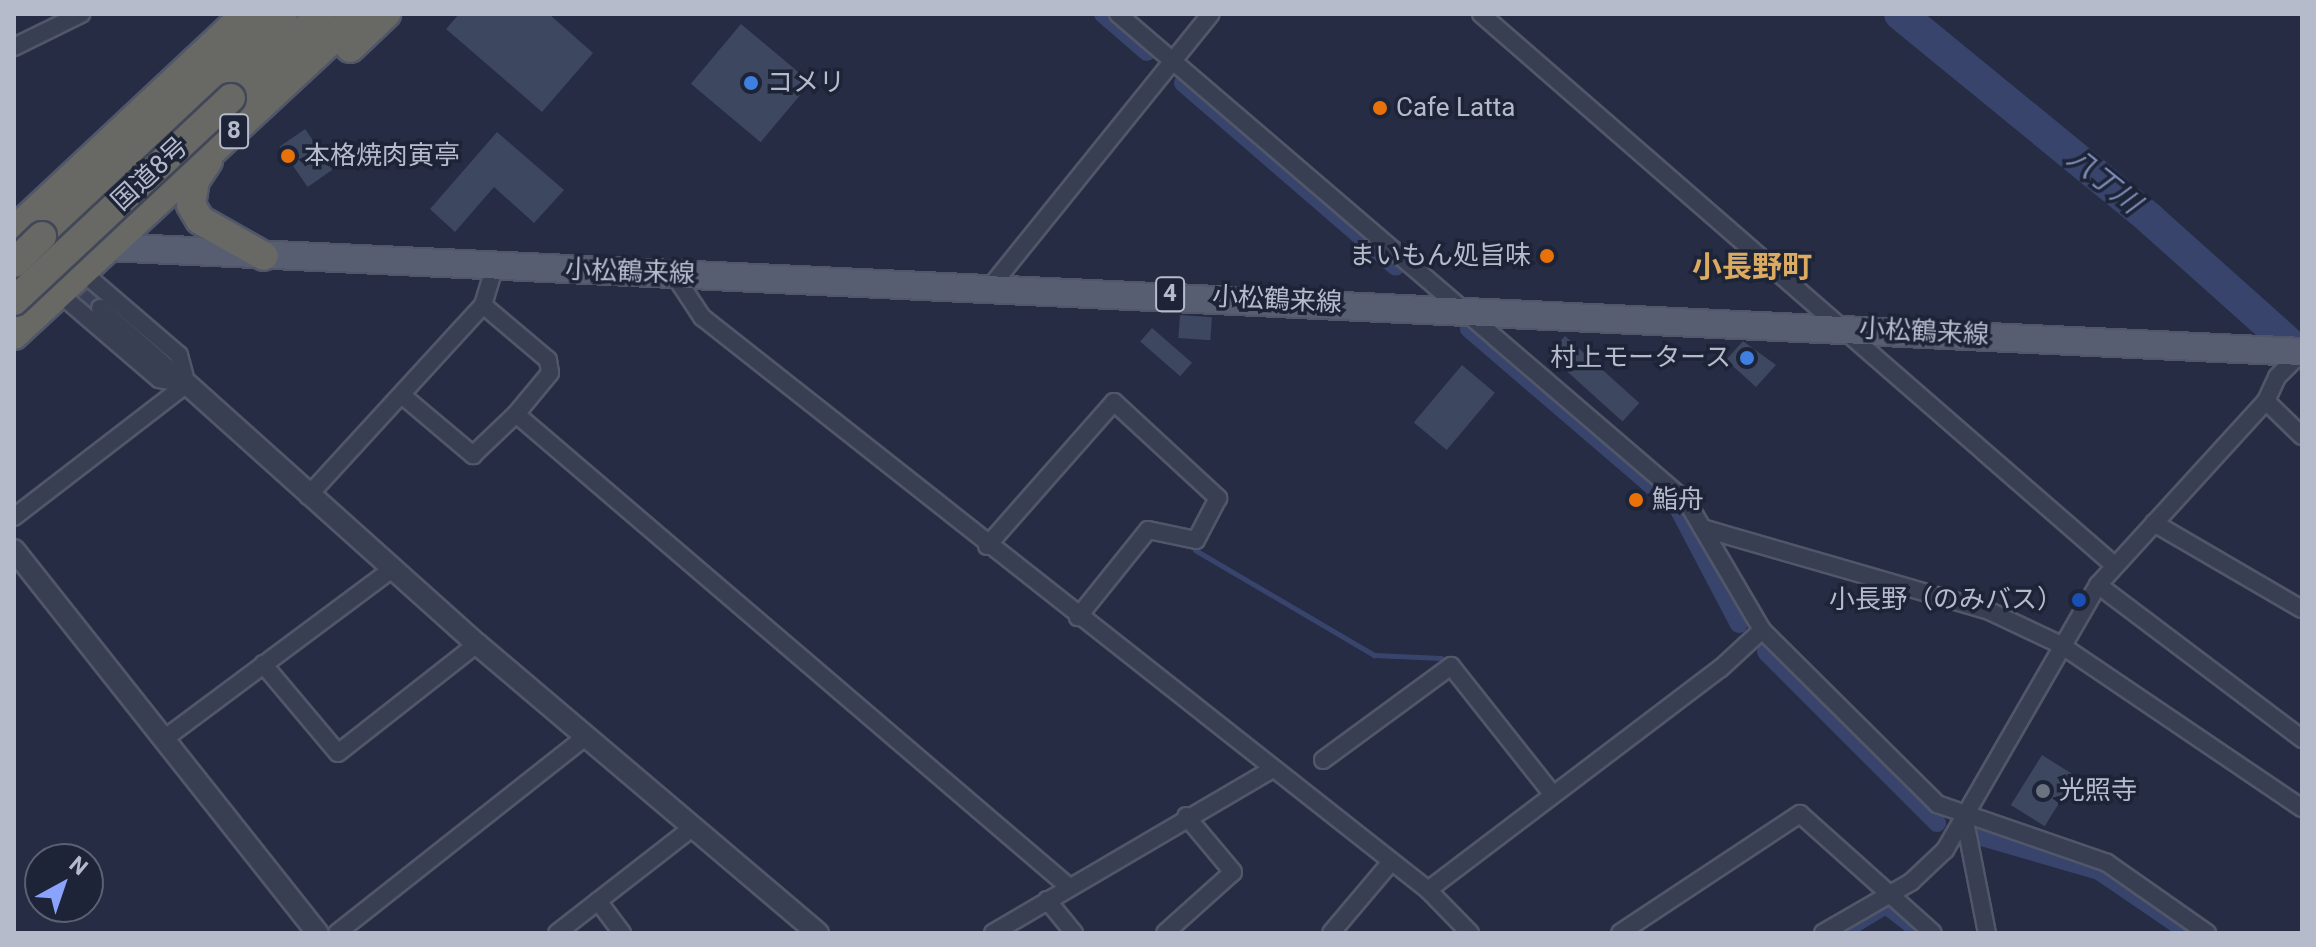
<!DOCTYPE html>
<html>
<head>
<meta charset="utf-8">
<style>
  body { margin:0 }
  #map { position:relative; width:2316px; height:947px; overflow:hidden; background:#252c43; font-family:Roboto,"Noto Sans JP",sans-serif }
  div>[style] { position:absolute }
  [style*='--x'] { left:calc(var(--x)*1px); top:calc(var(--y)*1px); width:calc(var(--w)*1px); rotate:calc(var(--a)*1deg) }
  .stream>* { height:5px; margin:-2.5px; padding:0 2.5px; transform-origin:2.5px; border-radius:2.5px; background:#38446b }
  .canal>* { height:18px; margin:-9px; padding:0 9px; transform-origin:9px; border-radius:9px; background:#38446b }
  .river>* { height:32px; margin:-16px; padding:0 16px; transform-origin:16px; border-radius:16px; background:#38446b }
  .building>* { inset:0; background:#3e4760; transform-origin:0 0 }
  .minor-tunnel>* { height:16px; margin-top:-8px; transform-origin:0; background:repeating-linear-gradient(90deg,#3b4158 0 16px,transparent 0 24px) }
  .roads { filter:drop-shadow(2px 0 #515769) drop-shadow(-2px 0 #515769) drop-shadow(0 2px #515769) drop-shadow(0 -2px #515769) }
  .minor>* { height:16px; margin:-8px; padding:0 8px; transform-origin:8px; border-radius:8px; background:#393f52 }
  .tertiary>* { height:20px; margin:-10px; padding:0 10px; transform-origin:10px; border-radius:10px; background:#393f52 }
  .primary>* { height:26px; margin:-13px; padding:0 13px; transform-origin:13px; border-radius:13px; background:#575e72 }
  .trunk>* { height:28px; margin:-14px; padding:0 14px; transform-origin:14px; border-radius:14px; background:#686864 }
  .bridges { filter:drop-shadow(2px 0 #414759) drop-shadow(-2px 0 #414759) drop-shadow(0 2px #414759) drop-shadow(0 -2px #414759) }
  .trunk-bridge>* { height:28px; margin:-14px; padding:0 14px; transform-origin:14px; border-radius:14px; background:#686864 }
  .dots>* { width:22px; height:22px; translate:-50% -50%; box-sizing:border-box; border:4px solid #1e2437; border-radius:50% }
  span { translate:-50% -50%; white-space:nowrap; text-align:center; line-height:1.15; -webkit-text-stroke:7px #1e2437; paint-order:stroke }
  .shield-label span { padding:2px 6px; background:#1e2437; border:2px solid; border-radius:6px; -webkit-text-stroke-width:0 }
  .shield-label { font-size:24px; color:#b6bbcc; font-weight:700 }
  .poi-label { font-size:26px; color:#b6bbcc }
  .left { translate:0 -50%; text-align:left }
  .right { translate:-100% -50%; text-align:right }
  .street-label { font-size:26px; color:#b6bbcc }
  .water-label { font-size:28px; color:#7c8bb5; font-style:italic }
  .quarter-label { font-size:30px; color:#dbab62; font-weight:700 }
  .frame { position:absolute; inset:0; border:16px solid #b6bbcc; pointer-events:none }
  .north { position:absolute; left:24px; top:843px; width:80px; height:80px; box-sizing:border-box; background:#1e2437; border:2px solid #5b6073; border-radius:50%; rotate:40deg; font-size:22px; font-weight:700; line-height:32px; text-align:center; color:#b6bbcc }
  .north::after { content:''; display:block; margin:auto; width:28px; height:36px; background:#8aa3fd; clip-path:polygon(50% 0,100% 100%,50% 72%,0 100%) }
</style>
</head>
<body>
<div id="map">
  <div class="stream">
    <i style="--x:1195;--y:550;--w:208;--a:30.4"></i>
    <i style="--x:1374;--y:655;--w:67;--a:2.6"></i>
  </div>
  <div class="canal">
    <i style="--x:1103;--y:14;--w:58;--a:40.8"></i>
    <i style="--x:1183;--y:83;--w:281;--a:40.8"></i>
    <i style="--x:1469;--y:329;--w:275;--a:40.6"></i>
    <i style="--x:1678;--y:508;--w:131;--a:62.3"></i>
    <i style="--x:1766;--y:652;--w:242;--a:45"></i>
    <i style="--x:1982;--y:837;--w:122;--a:16.2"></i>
    <i style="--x:2099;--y:871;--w:110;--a:34.3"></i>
    <i style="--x:1839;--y:933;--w:55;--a:-30.8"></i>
    <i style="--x:1886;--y:905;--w:46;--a:37.9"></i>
  </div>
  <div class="river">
    <i style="--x:1900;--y:14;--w:322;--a:39.3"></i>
    <i style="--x:2149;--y:218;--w:205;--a:41.8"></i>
  </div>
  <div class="building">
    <i style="clip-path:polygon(459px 14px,549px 14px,593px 53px,542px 112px,446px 29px)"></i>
    <i style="left:741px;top:24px;width:91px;height:78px;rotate:40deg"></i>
    <i style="left:305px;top:129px;width:49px;height:31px;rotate:55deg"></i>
    <i style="clip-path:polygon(497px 132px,564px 190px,534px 223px,494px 187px,455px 232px,430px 209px)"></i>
    <i style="left:1180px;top:315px;width:32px;height:23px;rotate:4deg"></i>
    <i style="left:1152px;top:328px;width:53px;height:18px;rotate:41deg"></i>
    <i style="left:1565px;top:336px;width:100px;height:25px;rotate:42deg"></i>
    <i style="clip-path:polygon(1743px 341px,1776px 365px,1756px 387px,1726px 360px)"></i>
    <i style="left:1462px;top:365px;width:43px;height:75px;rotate:40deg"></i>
    <i style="left:2042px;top:755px;width:40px;height:59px;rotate:32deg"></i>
  </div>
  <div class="minor-tunnel">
    <i style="--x:65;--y:277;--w:47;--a:41.5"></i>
  </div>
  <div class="roads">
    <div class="minor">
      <i style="--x:1118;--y:14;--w:750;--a:40.62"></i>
      <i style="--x:1687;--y:502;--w:148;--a:59.6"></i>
      <i style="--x:1762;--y:630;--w:247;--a:44.8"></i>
      <i style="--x:1937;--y:804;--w:180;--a:19.1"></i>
      <i style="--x:2107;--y:863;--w:122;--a:35"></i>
      <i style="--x:1481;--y:14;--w:839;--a:41.04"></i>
      <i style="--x:14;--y:47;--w:75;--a:-26.2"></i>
      <i style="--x:79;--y:269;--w:132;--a:40.7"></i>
      <i style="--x:179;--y:355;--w:30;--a:75"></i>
      <i style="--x:673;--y:273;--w:53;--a:56.6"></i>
      <i style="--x:702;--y:317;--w:925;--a:38.28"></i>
      <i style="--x:1428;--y:890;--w:60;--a:45.7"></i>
      <i style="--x:992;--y:285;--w:348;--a:-51.1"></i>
      <i style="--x:54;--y:289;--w:138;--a:40.6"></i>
      <i style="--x:159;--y:379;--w:28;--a:10"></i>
      <i style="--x:483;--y:305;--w:85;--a:40.2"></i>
      <i style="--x:548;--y:360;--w:13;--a:81"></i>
      <i style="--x:550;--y:373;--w:53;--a:129.7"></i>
      <i style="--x:100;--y:308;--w:113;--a:41.4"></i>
      <i style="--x:403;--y:396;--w:92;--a:40.1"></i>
      <i style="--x:473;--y:455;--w:59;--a:-43.6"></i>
      <i style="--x:516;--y:414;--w:728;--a:40.54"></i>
      <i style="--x:2266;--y:401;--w:50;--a:44.2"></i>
      <i style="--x:308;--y:496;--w:259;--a:-47.5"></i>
      <i style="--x:483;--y:305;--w:38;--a:-73"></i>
      <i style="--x:14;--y:517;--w:218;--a:-37.6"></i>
      <i style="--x:2154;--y:523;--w:171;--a:30.2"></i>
      <i style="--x:1702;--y:528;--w:299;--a:16.1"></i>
      <i style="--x:1989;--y:611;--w:80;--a:25.3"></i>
      <i style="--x:2061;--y:645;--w:291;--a:34.1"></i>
      <i style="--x:987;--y:546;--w:192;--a:-48.6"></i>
      <i style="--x:1114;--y:402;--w:142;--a:42.7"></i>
      <i style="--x:1218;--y:498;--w:47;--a:117.6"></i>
      <i style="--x:1196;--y:540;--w:49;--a:-168.2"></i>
      <i style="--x:1148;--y:530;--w:112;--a:128.8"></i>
      <i style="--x:2098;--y:585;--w:256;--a:37"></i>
      <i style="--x:263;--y:664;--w:116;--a:49.9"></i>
      <i style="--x:338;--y:753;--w:177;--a:-38.1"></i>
      <i style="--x:164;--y:739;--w:286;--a:-36.7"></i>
      <i style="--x:1323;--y:760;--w:159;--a:-36.3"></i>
      <i style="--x:1451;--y:666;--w:161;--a:51.6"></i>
      <i style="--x:1964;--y:816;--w:119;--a:78.9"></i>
      <i style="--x:1428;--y:890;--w:368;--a:-37.2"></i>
      <i style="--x:1721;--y:668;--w:56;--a:-42.8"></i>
      <i style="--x:1047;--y:900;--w:43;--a:50.7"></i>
      <i style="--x:598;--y:901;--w:40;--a:53"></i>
      <i style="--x:337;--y:933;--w:318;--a:-38.3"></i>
      <i style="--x:557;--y:933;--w:172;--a:-37.9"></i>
      <i style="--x:993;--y:933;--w:324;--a:-30.4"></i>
      <i style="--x:1165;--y:933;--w:91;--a:-41.9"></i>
      <i style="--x:1233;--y:872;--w:73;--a:-130"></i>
      <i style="--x:1331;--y:933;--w:93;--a:-49.8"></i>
      <i style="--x:1620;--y:933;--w:216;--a:-33.5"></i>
      <i style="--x:1800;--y:814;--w:178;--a:41.8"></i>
      <i style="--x:1823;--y:933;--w:102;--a:-30.1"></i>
      <i style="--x:1911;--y:882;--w:47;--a:-43.3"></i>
      <i style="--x:1945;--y:850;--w:306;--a:-60"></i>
      <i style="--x:2098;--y:585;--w:249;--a:-47.6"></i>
      <i style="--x:2266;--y:401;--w:26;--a:-65"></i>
      <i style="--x:2277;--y:377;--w:35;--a:-45"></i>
    </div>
    <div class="tertiary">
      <i style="--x:187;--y:384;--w:389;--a:41.9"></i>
      <i style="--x:477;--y:644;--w:447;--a:40.3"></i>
      <i style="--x:14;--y:550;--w:489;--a:51.6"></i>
    </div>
    <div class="primary">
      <i style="--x:108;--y:247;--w:2197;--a:2.74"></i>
    </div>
    <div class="trunk">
      <i style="--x:350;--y:48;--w:50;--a:-43.4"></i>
      <i style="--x:231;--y:98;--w:124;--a:-42.7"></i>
      <i style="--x:208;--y:161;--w:23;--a:124"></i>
      <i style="--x:195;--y:180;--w:25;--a:99"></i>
      <i style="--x:191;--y:205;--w:17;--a:59"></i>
      <i style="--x:200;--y:220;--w:73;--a:29.4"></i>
      <i style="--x:14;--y:231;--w:318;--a:-43.1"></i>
      <i style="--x:42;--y:236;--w:328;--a:-42.7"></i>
      <i style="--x:14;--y:335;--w:471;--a:-42.9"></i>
    </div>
  </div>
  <div class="bridges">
    <div class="trunk-bridge">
      <i style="--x:14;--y:263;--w:39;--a:-44"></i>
      <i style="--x:14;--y:301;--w:297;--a:-43.1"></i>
    </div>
  </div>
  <div class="dots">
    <i style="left:751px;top:83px;background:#3f7fe0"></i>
    <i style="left:1380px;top:108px;background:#e8710a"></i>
    <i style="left:288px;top:156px;background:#e8710a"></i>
    <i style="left:1547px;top:256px;background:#e8710a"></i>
    <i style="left:1747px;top:358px;background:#3f7fe0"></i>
    <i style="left:1636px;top:500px;background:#e8710a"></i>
    <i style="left:2079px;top:600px;background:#1a4fb4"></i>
    <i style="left:2043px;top:791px;background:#6b7280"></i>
  </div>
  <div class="shield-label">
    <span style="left:234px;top:131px">8</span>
    <span style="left:1170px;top:294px">4</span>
  </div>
  <div class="poi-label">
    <span class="left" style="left:767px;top:83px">コメリ</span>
    <span class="left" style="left:1396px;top:108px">Cafe Latta</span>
    <span class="left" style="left:304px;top:156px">本格焼肉寅亭</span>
    <span class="right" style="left:1531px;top:256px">まいもん処旨味</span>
    <span class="right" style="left:1731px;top:358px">村上モータース</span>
    <span class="left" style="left:1652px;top:500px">鮨舟</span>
    <span class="right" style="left:2063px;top:600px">小長野（のみバス）</span>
    <span class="left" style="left:2059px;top:791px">光照寺</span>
  </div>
  <div class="street-label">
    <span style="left:150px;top:174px;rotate:-43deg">国道8号</span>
    <span style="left:630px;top:272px;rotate:2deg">小松鶴来線</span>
    <span style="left:1277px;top:300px;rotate:3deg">小松鶴来線</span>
    <span style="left:1924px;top:332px;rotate:3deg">小松鶴来線</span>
  </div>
  <div class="water-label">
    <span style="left:2104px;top:181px;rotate:39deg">八丁川</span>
  </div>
  <div class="quarter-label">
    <span style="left:1752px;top:267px">小長野町</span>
  </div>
  <div class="frame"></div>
  <div class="north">N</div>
</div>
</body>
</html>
